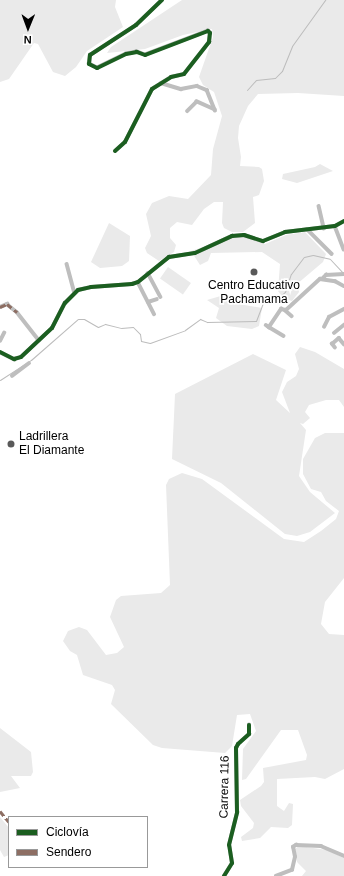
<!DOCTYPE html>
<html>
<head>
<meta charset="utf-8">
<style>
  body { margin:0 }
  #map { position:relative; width:344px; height:876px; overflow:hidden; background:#fff; font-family:Helvetica,sans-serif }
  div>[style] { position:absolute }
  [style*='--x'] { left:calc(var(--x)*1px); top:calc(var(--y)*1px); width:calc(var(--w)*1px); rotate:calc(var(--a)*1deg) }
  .green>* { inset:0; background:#eaeaea; transform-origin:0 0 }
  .stream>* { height:1px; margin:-0.5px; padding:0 0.5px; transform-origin:0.5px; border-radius:0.5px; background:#bcbcbc }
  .minor>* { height:3.5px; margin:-1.75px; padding:0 1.75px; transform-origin:1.75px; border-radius:1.75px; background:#bebebe }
  .quiet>* { height:3px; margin-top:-1.5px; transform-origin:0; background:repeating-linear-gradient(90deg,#8d6e63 0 6px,transparent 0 9px) }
  .cycleway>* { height:4px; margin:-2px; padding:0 2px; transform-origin:2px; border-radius:2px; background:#1b5e20 }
  .dots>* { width:11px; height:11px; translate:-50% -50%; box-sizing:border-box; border:2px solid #fff; border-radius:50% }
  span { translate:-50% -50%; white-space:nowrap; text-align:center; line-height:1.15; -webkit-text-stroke:3.5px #fff; paint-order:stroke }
  .poi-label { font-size:12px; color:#000 }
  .left { translate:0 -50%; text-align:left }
  .street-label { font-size:12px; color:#000 }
  .legend { position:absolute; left:8px; top:816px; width:140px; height:52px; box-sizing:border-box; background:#fff; border:1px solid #999; margin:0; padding:5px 7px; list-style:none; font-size:12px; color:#000 }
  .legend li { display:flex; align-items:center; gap:8px; height:20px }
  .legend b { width:20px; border:1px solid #999 }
  .north { position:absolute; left:8px; top:8px; width:40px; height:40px; -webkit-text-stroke:3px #fff; paint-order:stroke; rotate:181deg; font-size:11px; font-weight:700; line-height:16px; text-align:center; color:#000 }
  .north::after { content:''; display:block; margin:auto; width:14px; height:18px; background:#000; clip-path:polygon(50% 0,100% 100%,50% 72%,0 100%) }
</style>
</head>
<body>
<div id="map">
  <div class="green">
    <i style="clip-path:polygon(0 0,116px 0,115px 7px,123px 27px,87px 51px,76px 67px,65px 76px,53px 72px,38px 44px,34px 43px,9px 79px,0 82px)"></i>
    <i style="clip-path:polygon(182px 0,344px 0,344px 96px,298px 93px,258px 94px,248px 106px,239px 126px,238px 138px,241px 157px,240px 166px,259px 167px,262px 169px,264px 181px,259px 195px,253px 197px,255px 223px,243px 232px,232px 232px,224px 228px,222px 223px,223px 202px,214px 202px,204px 209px,192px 225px,177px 222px,170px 228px,170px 238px,176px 245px,174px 252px,159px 261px,147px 253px,145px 248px,151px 236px,146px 214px,152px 203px,169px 196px,188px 199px,211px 175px,213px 149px,222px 116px,214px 92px,203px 85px,199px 77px,213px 37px,212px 29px,183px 35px,145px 49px,107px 53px,111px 47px)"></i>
    <i style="clip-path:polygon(320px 164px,333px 171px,297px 183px,282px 179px,283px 174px,315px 167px)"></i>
    <i style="clip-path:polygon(109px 223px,130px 236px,129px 261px,122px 266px,100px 268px,91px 262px)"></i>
    <i style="clip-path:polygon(305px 232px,326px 254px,323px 262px,297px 284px,299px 292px,292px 301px,284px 299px,278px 291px,280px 264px,262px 252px,211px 253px,208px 261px,200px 265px,191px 251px,246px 233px,265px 244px,286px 235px)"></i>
    <i style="left:168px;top:267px;width:28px;height:14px;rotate:35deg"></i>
    <i style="clip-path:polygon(224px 295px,233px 303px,262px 308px,259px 326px,252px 329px,227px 326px,216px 318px,219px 308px,207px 300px)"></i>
    <i style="clip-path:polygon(300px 347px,315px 352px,344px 369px,344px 407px,339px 400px,326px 400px,309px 405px,305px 412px,310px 418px,303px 424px,300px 423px,306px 430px,299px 476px,310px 492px,335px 513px,310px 532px,297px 536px,285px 534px,221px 483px,172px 459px,175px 394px,253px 354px,286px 370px,276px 400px,290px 413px,282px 392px,287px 382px,296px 376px,299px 369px,295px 354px)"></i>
    <i style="clip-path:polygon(325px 433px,344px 433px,344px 578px,325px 602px,321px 624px,329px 634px,344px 635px,344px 769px,325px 779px,315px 777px,277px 779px,277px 806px,284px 811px,289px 803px,293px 804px,292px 825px,288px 828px,271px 827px,260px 838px,242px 841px,241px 837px,253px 828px,254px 823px,241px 806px,240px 800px,261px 786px,264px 782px,263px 768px,306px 760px,307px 755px,298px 730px,281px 730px,246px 779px,242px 780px,243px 749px,256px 731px,250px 714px,237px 715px,232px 746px,225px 753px,162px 748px,153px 745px,111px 704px,115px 690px,112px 685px,83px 675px,77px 655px,70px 651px,63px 641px,68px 631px,79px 627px,87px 630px,106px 655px,117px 653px,124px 647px,110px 617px,116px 600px,121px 596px,161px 593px,170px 585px,166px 485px,169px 479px,182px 473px,202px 479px,284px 539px,304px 542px,321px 531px,336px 519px,339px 511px,326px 501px,321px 492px,311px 489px,303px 474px,303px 459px,315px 438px)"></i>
    <i style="clip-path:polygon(0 728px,31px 752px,33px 772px,31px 776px,11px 776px,20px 788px,0 792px)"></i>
    <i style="clip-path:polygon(0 817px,9px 828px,9px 855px,4px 857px,0 850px)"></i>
    <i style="clip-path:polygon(299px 846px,327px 850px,344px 858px,344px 876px,302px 876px,306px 871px,297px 862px,295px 849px)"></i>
  </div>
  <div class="stream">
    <i style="--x:247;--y:90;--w:13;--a:-48"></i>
    <i style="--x:256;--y:80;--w:19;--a:-6"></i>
    <i style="--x:275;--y:78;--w:10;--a:-45"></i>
    <i style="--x:282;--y:71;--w:27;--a:-68"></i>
    <i style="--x:292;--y:46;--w:57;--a:-54.3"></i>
    <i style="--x:0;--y:380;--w:37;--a:-33"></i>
    <i style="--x:31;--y:360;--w:62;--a:-41.1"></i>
    <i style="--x:78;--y:319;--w:6;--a:0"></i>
    <i style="--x:84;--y:319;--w:16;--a:30"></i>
    <i style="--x:98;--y:327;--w:8;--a:-23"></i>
    <i style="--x:105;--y:324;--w:16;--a:14"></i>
    <i style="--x:121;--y:328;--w:12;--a:-5"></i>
    <i style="--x:133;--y:327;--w:10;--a:45"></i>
    <i style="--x:140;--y:334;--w:7;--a:82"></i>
    <i style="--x:141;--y:341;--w:9;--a:13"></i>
    <i style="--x:150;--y:343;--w:37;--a:-20"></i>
    <i style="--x:185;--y:330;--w:19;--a:-36"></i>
    <i style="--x:200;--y:319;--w:8;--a:23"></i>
    <i style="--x:207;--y:322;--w:49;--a:-1.2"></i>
    <i style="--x:256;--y:321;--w:19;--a:-69"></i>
    <i style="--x:263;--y:303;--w:13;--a:-13"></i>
    <i style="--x:276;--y:300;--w:12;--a:-42"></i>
    <i style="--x:285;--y:292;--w:19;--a:-72"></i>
    <i style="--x:291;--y:274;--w:21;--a:-53"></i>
    <i style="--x:304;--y:257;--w:9;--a:-13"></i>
    <i style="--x:313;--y:255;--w:17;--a:13"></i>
    <i style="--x:330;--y:259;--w:18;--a:47"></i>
  </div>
  <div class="minor">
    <i style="--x:161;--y:83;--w:21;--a:17"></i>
    <i style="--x:181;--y:89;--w:16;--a:-11"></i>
    <i style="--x:197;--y:86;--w:11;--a:22"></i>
    <i style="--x:207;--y:90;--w:22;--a:68"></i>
    <i style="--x:215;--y:110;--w:20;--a:-156"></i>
    <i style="--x:197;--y:102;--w:13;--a:135"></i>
    <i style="--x:115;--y:151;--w:13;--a:-42"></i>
    <i style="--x:125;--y:142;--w:59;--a:-63"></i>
    <i style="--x:152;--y:89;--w:22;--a:-32"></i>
    <i style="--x:171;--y:77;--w:13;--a:-13"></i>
    <i style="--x:184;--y:74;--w:41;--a:-52"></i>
    <i style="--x:209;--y:42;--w:9;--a:-84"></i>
    <i style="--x:210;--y:33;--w:3;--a:-135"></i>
    <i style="--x:208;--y:31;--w:67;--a:159.1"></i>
    <i style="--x:145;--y:55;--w:9;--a:-159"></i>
    <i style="--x:137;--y:52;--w:11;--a:170"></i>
    <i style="--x:126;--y:54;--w:32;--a:154"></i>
    <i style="--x:97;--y:68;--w:9;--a:-153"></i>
    <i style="--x:89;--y:64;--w:9;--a:-84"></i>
    <i style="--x:90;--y:55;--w:55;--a:-33.1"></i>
    <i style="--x:136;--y:25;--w:36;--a:-44"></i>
    <i style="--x:319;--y:206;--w:23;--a:77"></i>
    <i style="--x:335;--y:226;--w:25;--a:69"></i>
    <i style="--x:307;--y:229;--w:35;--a:45"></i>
    <i style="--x:67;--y:264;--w:30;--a:75"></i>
    <i style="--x:148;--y:273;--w:27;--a:62"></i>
    <i style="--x:322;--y:279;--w:6;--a:-45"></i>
    <i style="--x:326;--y:275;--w:18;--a:-3"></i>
    <i style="--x:138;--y:282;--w:36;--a:63"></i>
    <i style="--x:148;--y:302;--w:9;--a:-18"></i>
    <i style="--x:0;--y:307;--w:8;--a:-23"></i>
    <i style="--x:7;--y:304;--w:13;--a:39"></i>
    <i style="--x:17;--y:312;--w:36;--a:52"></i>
    <i style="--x:285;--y:310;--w:9;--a:41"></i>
    <i style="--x:266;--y:325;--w:4;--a:34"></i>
    <i style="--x:269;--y:327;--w:22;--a:-56"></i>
    <i style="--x:281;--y:309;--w:5;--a:11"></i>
    <i style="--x:286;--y:310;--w:46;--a:-42.4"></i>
    <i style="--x:320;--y:279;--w:15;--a:8"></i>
    <i style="--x:335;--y:281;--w:10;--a:29"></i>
    <i style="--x:269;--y:327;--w:17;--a:31"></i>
    <i style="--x:324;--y:327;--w:11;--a:-63"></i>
    <i style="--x:329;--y:317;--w:17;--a:-28"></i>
    <i style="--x:334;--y:333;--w:13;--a:-39"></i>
    <i style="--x:0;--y:341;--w:9;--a:-63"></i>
    <i style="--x:335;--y:348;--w:5;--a:-127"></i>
    <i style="--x:332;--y:344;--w:9;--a:-41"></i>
    <i style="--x:339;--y:338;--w:8;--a:50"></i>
    <i style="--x:0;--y:352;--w:16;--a:27"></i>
    <i style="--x:14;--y:359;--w:7;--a:-16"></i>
    <i style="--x:21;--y:357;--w:42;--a:-43.1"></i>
    <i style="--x:52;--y:328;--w:28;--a:-63"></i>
    <i style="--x:65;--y:303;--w:18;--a:-45"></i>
    <i style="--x:78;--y:290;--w:13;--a:-13"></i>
    <i style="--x:91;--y:287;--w:41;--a:-4.2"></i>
    <i style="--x:132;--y:284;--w:6;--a:-18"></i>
    <i style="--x:138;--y:282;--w:40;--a:-39"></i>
    <i style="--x:169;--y:257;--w:26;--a:-9"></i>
    <i style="--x:195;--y:253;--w:41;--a:-24.7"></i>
    <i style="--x:232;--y:236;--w:12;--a:-5"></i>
    <i style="--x:244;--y:235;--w:20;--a:18"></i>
    <i style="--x:263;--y:241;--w:24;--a:-22"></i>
    <i style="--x:285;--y:232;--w:50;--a:-6.8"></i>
    <i style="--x:335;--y:226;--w:10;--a:-29"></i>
    <i style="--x:12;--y:376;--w:21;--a:-37"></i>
    <i style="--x:224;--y:876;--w:15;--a:-58"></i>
    <i style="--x:232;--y:863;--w:18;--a:-99"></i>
    <i style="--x:229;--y:845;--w:34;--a:-76"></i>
    <i style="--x:237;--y:812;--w:64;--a:-90.9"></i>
    <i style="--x:236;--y:748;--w:4;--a:-63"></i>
    <i style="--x:238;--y:744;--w:15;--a:-42"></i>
    <i style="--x:249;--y:734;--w:9;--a:-90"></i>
    <i style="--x:276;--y:876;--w:17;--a:-21"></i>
    <i style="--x:292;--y:870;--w:13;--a:-77"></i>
    <i style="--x:295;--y:857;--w:10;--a:-101"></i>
    <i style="--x:293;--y:847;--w:4;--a:-34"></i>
    <i style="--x:296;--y:845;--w:25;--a:2"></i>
    <i style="--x:321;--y:846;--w:25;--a:23"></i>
  </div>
  <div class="quiet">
    <i style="--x:0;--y:307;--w:8;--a:-23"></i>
    <i style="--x:7;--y:304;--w:13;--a:39"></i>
    <i style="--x:0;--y:811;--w:14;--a:51"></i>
  </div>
  <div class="cycleway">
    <i style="--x:115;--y:151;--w:13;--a:-42"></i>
    <i style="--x:125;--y:142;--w:59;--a:-63"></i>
    <i style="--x:152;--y:89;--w:22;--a:-32"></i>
    <i style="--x:171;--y:77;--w:13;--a:-13"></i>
    <i style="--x:184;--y:74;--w:41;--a:-52"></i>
    <i style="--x:209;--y:42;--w:9;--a:-84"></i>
    <i style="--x:210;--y:33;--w:3;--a:-135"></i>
    <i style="--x:208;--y:31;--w:67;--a:159.1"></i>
    <i style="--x:145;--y:55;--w:9;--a:-159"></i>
    <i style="--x:137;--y:52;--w:11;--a:170"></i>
    <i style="--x:126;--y:54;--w:32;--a:154"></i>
    <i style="--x:97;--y:68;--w:9;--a:-153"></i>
    <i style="--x:89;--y:64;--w:9;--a:-84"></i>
    <i style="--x:90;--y:55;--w:55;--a:-33.1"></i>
    <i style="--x:136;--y:25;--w:36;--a:-44"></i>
    <i style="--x:0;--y:352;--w:16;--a:27"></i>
    <i style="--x:14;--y:359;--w:7;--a:-16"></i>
    <i style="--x:21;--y:357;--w:42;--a:-43.1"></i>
    <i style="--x:52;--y:328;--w:28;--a:-63"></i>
    <i style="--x:65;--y:303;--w:18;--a:-45"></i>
    <i style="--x:78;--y:290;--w:13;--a:-13"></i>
    <i style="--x:91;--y:287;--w:41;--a:-4.2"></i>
    <i style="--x:132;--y:284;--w:6;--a:-18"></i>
    <i style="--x:138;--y:282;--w:40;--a:-39"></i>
    <i style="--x:169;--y:257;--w:26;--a:-9"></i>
    <i style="--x:195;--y:253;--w:41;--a:-24.7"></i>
    <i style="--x:232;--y:236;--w:12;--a:-5"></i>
    <i style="--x:244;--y:235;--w:20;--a:18"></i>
    <i style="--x:263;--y:241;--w:24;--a:-22"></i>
    <i style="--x:285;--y:232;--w:50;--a:-6.8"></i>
    <i style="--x:335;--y:226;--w:10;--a:-29"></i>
    <i style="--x:224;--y:876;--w:15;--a:-58"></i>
    <i style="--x:232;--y:863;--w:18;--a:-99"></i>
    <i style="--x:229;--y:845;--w:34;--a:-76"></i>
    <i style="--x:237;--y:812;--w:64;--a:-90.9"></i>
    <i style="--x:236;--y:748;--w:4;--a:-63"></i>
    <i style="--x:238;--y:744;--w:15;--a:-42"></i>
    <i style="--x:249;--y:734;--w:9;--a:-90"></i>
  </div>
  <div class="dots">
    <i style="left:254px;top:272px;background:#595959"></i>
    <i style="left:11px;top:444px;background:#595959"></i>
  </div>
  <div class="poi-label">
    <span style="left:254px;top:293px">Centro Educativo<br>Pachamama</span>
    <span class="left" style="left:19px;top:444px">Ladrillera<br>El Diamante</span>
  </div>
  <div class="street-label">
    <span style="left:225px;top:787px;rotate:-89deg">Carrera 116</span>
  </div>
  <ul class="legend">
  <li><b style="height:5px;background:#1b5e20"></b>Ciclovía</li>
  <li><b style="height:5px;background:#8d6e63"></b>Sendero</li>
  </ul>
  <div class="north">N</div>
</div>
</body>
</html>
